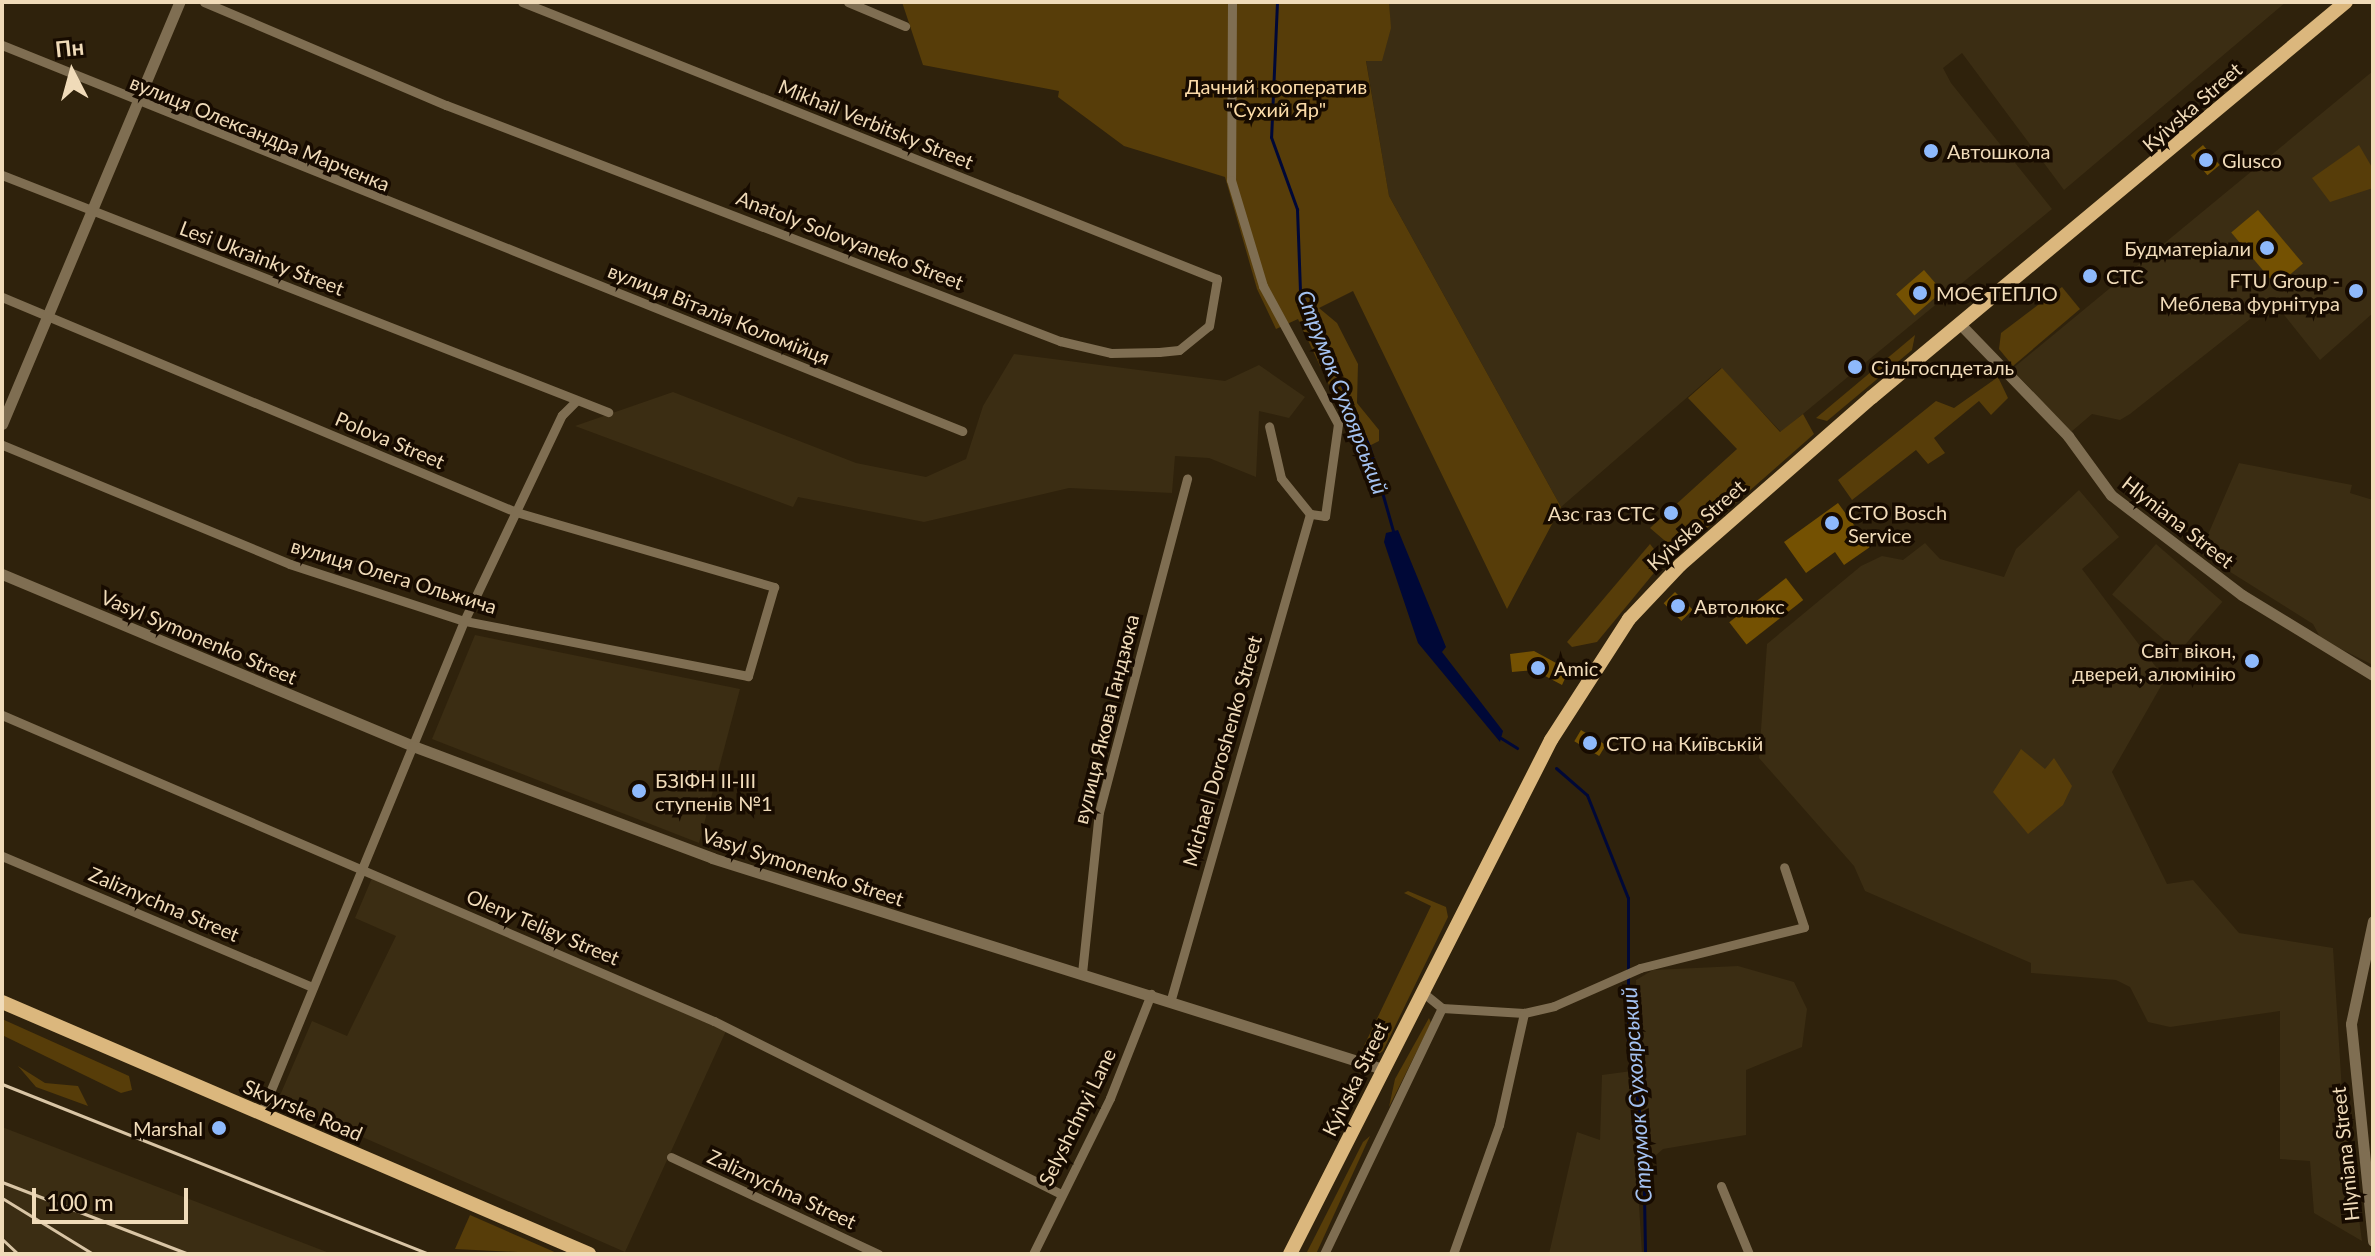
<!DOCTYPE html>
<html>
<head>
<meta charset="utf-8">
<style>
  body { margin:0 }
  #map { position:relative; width:2375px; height:1256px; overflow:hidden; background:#2f220c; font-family:Lato,sans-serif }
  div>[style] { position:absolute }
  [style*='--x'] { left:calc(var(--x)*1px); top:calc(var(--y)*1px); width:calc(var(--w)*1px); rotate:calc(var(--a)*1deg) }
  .built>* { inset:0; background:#3b2d13; transform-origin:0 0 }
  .green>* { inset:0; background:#573d09 }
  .water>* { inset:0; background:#000837 }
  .stream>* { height:3px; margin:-1.5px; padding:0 1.5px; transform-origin:1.5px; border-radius:1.5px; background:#000837 }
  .building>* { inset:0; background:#745102; transform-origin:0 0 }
  .minor>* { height:9px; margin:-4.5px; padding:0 4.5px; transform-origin:4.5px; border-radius:4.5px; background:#7f6e52 }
  .tertiary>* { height:11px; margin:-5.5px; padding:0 5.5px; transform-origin:5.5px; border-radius:5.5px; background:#7f6e52 }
  .primary>* { height:14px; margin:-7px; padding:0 7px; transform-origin:7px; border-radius:7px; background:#dbb77d }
  .rail>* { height:3px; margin:-1.5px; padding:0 1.5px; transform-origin:1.5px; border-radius:1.5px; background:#d9c5a5 }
  .dots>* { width:22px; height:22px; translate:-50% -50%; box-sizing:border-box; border:4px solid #170b00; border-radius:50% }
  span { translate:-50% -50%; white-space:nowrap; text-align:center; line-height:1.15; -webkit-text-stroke:7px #170b00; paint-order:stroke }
  .park-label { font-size:20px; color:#fbdba8 }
  .street-label { font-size:20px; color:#f0dbb9 }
  .poi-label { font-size:20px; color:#f0dbb9 }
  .left { translate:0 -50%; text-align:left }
  .right { translate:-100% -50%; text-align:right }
  .water-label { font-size:22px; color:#a4c2f1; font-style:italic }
  .frame { position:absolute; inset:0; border:4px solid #f0dbb9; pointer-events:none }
  .north { position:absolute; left:32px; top:32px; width:80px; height:80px; -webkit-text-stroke:6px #170b00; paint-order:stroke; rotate:354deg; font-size:22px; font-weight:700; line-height:32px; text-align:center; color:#f0dbb9 }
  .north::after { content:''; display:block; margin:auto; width:28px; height:36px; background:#f0dbb9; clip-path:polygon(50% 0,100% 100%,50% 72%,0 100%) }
  .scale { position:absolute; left:32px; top:1188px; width:156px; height:36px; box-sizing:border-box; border:4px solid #f0dbb9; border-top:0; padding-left:10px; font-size:24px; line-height:28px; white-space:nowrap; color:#f0dbb9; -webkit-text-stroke:6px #170b00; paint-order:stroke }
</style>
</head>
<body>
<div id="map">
  <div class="built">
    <i style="clip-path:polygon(1389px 2px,2286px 2px,2064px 190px,1962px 53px,1943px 68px,1951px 83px,2052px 209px,1781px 432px,1721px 368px,1561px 507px,1389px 196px,1366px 60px,1381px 61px,1390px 28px)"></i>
    <i style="clip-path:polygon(2373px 71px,2373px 313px,2320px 360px,2273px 301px,2130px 414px,2120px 420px,2092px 414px,2071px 432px,2012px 369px)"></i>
    <i style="clip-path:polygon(1014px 354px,1225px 381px,1259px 365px,1305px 397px,1289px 418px,1259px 411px,1256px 477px,1209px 458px,1175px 456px,1172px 493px,1069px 488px,924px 522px,798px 497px,793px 507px,575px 426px,673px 392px,856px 463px,926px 477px,966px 459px,983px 406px)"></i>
    <i style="clip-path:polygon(2239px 463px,2352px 485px,2350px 493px,2373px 500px,2373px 665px,2321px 639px,2313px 624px,2200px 553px)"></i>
    <i style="clip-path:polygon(2079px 490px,2119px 537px,2082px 569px,2165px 679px,2112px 772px,2167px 884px,2193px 880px,2239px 933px,2333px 948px,2342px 1091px,2362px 1241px,2314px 1213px,2310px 1161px,2280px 1159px,2280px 1011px,2170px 1027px,2148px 1022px,2130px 987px,2116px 980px,2031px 973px,2031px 963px,1865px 891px,1854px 866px,1759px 758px,1767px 644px,1861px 566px,1882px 556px,1903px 560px,1925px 543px,1940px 559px,2004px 577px,2016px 549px)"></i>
    <i style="left:2156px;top:544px;width:88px;height:67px;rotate:41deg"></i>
    <i style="clip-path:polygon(475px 635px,740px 689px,699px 843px,432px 739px)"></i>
    <i style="clip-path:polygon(372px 878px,726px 1031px,625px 1252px,278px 1100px,312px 1021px,347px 1036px,396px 936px,355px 918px)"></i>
    <i style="clip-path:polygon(1738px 966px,1794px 982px,1807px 1009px,1802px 1047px,1746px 1070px,1746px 1135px,1663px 1149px,1637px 1172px,1642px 1254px,1549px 1254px,1577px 1132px,1600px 1140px,1602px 1075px,1639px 1070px,1636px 980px,1653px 970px)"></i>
    <i style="clip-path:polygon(2px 1127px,332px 1254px,2px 1254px)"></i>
  </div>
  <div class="green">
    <i style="clip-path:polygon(902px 2px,1389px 2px,1391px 28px,1382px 61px,1366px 61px,1389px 196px,1561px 507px,1507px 609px,1353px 291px,1319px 308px,1337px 323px,1358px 364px,1357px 403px,1379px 430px,1379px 441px,1369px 446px,1343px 415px,1298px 319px,1276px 329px,1257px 289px,1225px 177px,1124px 146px,1058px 97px,1059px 91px,923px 65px)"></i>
    <i style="clip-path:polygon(2359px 145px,2373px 169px,2373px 188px,2330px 202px,2312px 178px)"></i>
    <i style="clip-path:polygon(2062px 287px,2080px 309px,2013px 366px,1999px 349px,2001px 333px)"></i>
    <i style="clip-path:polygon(1915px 335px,1912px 350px,1827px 421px,1816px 418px)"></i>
    <i style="clip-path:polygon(1722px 368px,1780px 432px,1803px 414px,1814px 434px,1689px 544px,1671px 546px,1650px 528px,1737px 449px,1688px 398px)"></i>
    <i style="clip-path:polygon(1998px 377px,2008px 398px,1991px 415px,1979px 401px,1934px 438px,1945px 453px,1928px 464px,1916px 450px,1852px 500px,1838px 480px,1936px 401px,1954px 408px)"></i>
    <i style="clip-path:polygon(1650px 544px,1660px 557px,1658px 568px,1597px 642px,1572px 647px,1567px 642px)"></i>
    <i style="clip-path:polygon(2021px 749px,2045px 769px,2054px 758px,2072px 786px,2063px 805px,2028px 834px,1993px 792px)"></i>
    <i style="clip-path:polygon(1408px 891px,1446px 907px,1448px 917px,1383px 1051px,1371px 1059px,1361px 1052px,1431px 906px,1404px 893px)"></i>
    <i style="clip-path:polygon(1429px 1018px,1431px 1023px,1389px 1107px,1395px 1079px)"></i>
    <i style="clip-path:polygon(2px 1019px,129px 1076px,132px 1090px,121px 1093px,2px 1035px)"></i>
    <i style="clip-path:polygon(18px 1066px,45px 1083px,78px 1086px,88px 1106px,36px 1087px)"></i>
    <i style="clip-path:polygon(1370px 1136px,1316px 1254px,1306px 1254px,1363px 1142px)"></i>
    <i style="clip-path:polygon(470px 1215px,534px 1243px,559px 1254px,455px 1249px)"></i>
  </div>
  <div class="water">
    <i style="clip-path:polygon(1398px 530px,1446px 647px,1442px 652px,1503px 731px,1500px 742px,1418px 643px,1384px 542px,1386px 533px)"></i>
  </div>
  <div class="stream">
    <i style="--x:1277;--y:2;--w:135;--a:92.5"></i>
    <i style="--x:1271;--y:137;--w:77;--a:70.1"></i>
    <i style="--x:1297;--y:209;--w:82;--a:87.9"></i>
    <i style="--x:1300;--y:291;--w:170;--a:66"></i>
    <i style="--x:1369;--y:446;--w:88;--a:74.2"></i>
    <i style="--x:1501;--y:738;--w:19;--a:32"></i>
    <i style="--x:1556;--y:768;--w:41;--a:41.1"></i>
    <i style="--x:1587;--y:795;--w:111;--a:68.3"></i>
    <i style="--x:1628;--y:898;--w:143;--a:90"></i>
    <i style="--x:1628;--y:1041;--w:97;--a:81.1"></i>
    <i style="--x:1643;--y:1137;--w:117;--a:89"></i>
  </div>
  <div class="building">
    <i style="left:2203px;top:145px;width:26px;height:16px;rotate:50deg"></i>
    <i style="left:2258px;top:210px;width:70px;height:35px;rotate:50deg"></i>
    <i style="left:1924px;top:270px;width:28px;height:37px;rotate:49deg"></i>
    <i style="clip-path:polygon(1838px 503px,1870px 547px,1844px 565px,1835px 552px,1806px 573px,1784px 542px)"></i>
    <i style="left:1786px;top:578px;width:28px;height:72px;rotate:52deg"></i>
    <i style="left:1675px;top:592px;width:25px;height:16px;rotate:45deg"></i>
    <i style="clip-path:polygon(1534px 651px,1569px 670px,1562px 685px,1534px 670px,1512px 672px,1510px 654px)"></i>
    <i style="left:1581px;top:730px;width:29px;height:13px;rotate:31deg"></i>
  </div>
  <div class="minor">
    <i style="--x:204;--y:2;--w:263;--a:23.1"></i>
    <i style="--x:446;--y:105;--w:658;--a:21.03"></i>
    <i style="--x:1060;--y:341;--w:52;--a:13.2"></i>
    <i style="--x:1111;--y:353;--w:48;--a:-1.2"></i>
    <i style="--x:1159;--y:352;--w:20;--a:-6"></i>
    <i style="--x:1179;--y:350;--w:38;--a:-39"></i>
    <i style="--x:1209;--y:326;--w:48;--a:-80.3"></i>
    <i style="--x:1217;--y:279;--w:748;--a:-158.27"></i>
    <i style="--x:848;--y:2;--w:62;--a:22.8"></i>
    <i style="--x:1232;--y:2;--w:178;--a:90.3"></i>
    <i style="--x:1231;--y:180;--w:111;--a:73.2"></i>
    <i style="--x:1263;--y:286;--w:157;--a:61.5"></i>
    <i style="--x:1338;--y:424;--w:93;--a:98"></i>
    <i style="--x:1325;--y:516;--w:15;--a:-172"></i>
    <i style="--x:1310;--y:514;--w:46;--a:-128.9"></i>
    <i style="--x:1281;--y:478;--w:53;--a:-103"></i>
    <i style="--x:2;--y:45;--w:1035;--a:21.9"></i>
    <i style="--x:2;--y:175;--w:651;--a:21.36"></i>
    <i style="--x:2;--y:297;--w:557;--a:22.7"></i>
    <i style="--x:516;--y:512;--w:269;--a:16.2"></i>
    <i style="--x:774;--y:587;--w:93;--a:106.3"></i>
    <i style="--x:748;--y:676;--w:289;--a:-169"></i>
    <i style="--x:464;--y:621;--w:183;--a:-161.9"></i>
    <i style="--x:290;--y:564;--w:312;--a:-157.5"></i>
    <i style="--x:2;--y:715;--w:775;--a:23.26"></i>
    <i style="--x:714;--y:1021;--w:385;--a:26.5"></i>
    <i style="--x:2;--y:856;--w:337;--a:22.9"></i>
    <i style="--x:1082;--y:973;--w:162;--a:-84"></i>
    <i style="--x:1099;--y:812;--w:345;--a:-75.2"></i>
    <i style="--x:1421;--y:991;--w:27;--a:39"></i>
    <i style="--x:1171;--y:999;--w:505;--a:-74.01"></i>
    <i style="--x:1442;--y:1008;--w:82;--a:3.5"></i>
    <i style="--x:1524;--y:1013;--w:31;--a:-13"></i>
    <i style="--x:1554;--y:1006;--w:94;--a:-23.8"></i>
    <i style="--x:1640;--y:968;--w:169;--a:-14"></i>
    <i style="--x:1804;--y:927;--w:63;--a:-108.4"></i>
    <i style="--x:261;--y:1114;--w:533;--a:-67.62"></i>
    <i style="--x:464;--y:621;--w:228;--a:-64.6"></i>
    <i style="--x:562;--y:415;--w:20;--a:-45"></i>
    <i style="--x:671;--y:1157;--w:229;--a:25.1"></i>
    <i style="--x:1721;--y:1186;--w:74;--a:67.6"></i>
    <i style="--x:1033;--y:1254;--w:174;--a:-63.7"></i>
    <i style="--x:1110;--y:1098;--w:112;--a:-68.5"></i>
    <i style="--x:1324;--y:1254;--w:273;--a:-64.4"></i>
    <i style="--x:1453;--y:1254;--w:137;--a:-70.4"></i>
    <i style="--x:1499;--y:1125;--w:115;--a:-77.4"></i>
  </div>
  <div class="tertiary">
    <i style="--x:1960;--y:324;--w:156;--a:46"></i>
    <i style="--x:2068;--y:436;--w:73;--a:53.9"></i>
    <i style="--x:2111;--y:495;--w:165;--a:37.4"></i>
    <i style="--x:2242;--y:595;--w:153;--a:31.4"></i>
    <i style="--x:2;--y:424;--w:458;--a:-67.2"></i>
    <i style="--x:2;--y:574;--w:446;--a:22.7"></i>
    <i style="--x:413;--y:746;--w:319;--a:20.5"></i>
    <i style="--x:712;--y:858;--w:703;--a:17.46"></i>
    <i style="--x:2373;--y:921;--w:105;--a:102.1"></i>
    <i style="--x:2351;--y:1024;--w:218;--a:84.2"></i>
  </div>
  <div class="primary">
    <i style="--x:2;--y:1002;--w:639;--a:23.23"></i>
    <i style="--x:1290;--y:1254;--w:576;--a:-63.08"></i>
    <i style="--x:1551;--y:740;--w:144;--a:-57.2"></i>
    <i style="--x:1629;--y:619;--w:74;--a:-46.6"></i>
    <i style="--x:1680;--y:565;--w:255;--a:-41.2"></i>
    <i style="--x:1872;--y:397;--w:617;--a:-39.81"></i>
  </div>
  <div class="rail">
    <i style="--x:2;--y:1084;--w:460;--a:21.7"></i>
    <i style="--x:2;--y:1182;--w:200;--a:21.1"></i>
    <i style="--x:2;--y:1198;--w:107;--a:31.6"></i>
    <i style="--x:2;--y:1239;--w:22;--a:43"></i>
  </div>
  <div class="dots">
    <i style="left:1931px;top:151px;background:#8eb9fc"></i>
    <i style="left:2206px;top:160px;background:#8eb9fc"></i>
    <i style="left:2267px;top:248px;background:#8eb9fc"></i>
    <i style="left:2090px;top:276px;background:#8eb9fc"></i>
    <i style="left:2356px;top:291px;background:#8eb9fc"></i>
    <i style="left:1920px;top:293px;background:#8eb9fc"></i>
    <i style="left:1855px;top:367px;background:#8eb9fc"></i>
    <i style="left:1671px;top:513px;background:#8eb9fc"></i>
    <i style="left:1832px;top:523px;background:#8eb9fc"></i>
    <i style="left:1678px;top:606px;background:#8eb9fc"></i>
    <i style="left:2252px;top:661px;background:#8eb9fc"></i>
    <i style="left:1538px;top:668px;background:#8eb9fc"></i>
    <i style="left:1590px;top:743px;background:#8eb9fc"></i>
    <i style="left:639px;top:791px;background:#8eb9fc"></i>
    <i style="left:219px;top:1128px;background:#8eb9fc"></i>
  </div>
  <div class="park-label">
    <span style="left:1276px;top:98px">Дачний кооператив<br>"Сухий Яр"</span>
  </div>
  <div class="street-label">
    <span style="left:2192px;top:107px;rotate:-41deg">Kyivska Street</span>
    <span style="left:876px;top:124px;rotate:22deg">Mikhail Verbitsky Street</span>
    <span style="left:260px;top:133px;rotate:22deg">вулиця Олександра Марченка</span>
    <span style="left:850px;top:240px;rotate:21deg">Anatoly Solovyaneko Street</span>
    <span style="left:262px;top:258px;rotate:21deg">Lesi Ukrainky Street</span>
    <span style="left:719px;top:314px;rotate:22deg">вулиця Віталія Коломійця</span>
    <span style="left:390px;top:440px;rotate:23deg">Polova Street</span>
    <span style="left:2178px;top:522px;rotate:38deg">Hlyniana Street</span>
    <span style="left:1696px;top:525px;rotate:-42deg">Kyivska Street</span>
    <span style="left:394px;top:576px;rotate:17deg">вулиця Олега Ольжича</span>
    <span style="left:199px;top:637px;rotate:23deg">Vasyl Symonenko Street</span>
    <span style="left:1106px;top:719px;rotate:-76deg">вулиця Якова Гандзюка</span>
    <span style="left:1222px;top:751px;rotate:-74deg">Michael Doroshenko Street</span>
    <span style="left:803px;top:867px;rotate:18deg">Vasyl Symonenko Street</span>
    <span style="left:164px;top:904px;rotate:23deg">Zaliznychna Street</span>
    <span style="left:543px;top:927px;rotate:23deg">Oleny Teligy Street</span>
    <span style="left:1355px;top:1079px;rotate:-64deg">Kyivska Street</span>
    <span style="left:303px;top:1110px;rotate:23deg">Skvyrske Road</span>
    <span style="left:1077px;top:1117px;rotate:-64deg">Selyshchnyi Lane</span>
    <span style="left:2345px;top:1154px;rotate:-96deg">Hlyniana Street</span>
    <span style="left:782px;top:1189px;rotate:25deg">Zaliznychna Street</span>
  </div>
  <div class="poi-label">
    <span class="left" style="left:1947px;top:151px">Автошкола</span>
    <span class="left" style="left:2222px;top:160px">Glusco</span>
    <span class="right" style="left:2251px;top:248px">Будматеріали</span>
    <span class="left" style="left:2106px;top:276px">СТС</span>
    <span class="right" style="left:2340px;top:292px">FTU Group -<br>Меблева фурнітура</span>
    <span class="left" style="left:1936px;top:293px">МОЄ ТЕПЛО</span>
    <span class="left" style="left:1871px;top:367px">Сільгоспдеталь</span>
    <span class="left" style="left:1848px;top:524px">СТО Bosch<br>Service</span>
    <span class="right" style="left:1655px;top:513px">Азс газ СТС</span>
    <span class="left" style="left:1694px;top:606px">Автолюкс</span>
    <span class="right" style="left:2236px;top:662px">Світ вікон,<br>дверей, алюмінію</span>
    <span class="left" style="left:1554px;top:668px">Amic</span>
    <span class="left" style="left:1606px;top:743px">СТО на Київській</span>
    <span class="left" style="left:655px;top:792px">БЗІФН ІІ-ІІІ<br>ступенів №1</span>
    <span class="right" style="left:203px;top:1128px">Marshal</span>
  </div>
  <div class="water-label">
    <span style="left:1343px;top:392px;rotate:69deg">Струмок Сухоярський</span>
    <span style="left:1636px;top:1095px;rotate:-94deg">Струмок Сухоярський</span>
  </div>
  <div class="frame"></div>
  <div class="north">Пн</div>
  <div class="scale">100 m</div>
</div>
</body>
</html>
